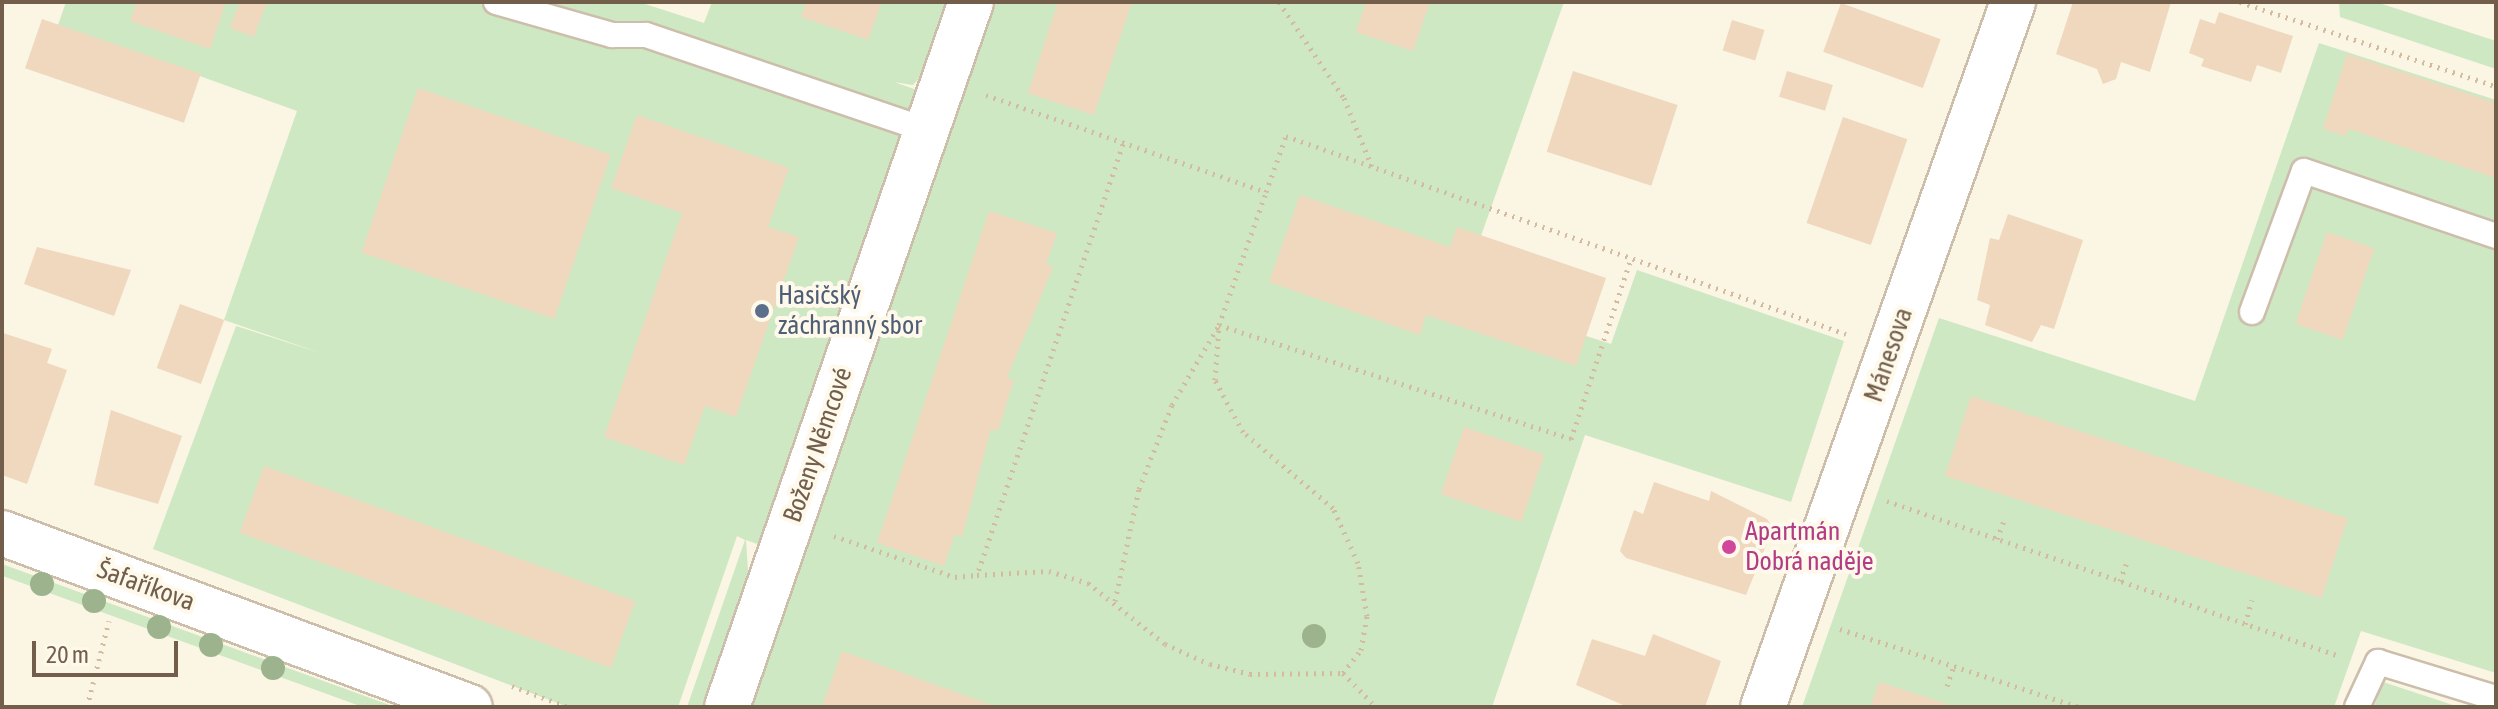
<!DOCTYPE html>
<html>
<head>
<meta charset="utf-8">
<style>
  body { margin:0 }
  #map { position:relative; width:2498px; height:709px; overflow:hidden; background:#fbf5e4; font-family:"Asap Condensed",sans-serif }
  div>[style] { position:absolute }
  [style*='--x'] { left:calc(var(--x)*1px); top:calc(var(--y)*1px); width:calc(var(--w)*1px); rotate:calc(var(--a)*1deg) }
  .green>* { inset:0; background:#cde8c3; transform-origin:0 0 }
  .building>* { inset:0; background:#efd8bd; transform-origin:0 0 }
  .path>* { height:5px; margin-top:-2.5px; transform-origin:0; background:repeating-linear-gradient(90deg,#d4bba0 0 2px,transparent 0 8px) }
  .roads { filter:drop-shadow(2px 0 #ccbeab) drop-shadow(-2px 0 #ccbeab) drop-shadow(0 2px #ccbeab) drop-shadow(0 -2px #ccbeab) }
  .lane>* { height:24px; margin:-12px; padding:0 12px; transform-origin:12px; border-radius:12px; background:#fff }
  .street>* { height:44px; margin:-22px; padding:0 22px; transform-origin:22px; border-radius:22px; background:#fff }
  .trees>* { width:24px; height:24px; margin:-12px; border-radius:50%; background:#9cb38d }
  .dots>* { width:22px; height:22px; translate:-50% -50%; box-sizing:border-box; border:4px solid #fef9ea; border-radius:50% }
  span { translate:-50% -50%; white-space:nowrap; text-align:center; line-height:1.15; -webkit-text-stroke:8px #fef9ea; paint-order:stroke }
  .service-label { font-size:26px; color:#4e5e75 }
  .left { translate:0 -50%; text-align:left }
  .street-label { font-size:26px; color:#725e4b }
  .hotel-label { font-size:26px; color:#b23c85 }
  .frame { position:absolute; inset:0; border:4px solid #725e4b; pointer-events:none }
  .scale { position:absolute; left:32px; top:641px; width:146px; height:36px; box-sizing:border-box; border:4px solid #725e4b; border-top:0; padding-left:10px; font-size:24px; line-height:28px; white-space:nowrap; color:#725e4b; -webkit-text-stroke:6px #fef9ea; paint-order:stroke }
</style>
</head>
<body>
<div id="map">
  <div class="green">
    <i style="clip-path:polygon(66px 2px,639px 2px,704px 23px,712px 2px,952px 2px,928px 68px,913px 85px,894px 82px,917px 90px,760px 545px,746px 540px,749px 586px,708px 707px,687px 707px,745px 540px,737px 536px,678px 707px,568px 707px,153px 549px,236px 326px,324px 354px,224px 320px,297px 111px,58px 25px)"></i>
    <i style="clip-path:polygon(992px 2px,1564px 2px,1460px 295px,1611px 344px,1637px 270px,1844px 341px,1791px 502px,1585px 435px,1492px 707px,750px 707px)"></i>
    <i style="clip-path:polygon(2339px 2px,2376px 2px,2496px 41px,2496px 69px,2340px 17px)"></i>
    <i style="clip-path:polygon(2319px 43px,2496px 100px,2496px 673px,2361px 631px,2334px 707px,1802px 707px,1939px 318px,2195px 401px)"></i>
    <i style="left:2px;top:564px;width:411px;height:11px;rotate:20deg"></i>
    <i style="clip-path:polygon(2383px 682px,2459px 707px,2374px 707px)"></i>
  </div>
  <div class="building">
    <i style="clip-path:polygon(137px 2px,226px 2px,210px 49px,130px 21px)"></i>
    <i style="clip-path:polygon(240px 2px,267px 2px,254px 37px,230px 28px)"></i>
    <i style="clip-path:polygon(806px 2px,882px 2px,868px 40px,801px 17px)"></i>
    <i style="clip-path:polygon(1058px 2px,1132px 2px,1094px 115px,1028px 93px)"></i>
    <i style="clip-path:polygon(1366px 2px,1430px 2px,1413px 51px,1356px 32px)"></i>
    <i style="clip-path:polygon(2073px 2px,2171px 2px,2150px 72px,2121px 62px,2116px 79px,2103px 84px,2097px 69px,2056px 54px)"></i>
    <i style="left:1841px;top:3px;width:106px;height:52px;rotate:20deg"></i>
    <i style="clip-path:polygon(2219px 12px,2293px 36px,2281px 73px,2257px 65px,2251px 82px,2201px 66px,2204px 59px,2189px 53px,2200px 19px,2215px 24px)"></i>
    <i style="left:42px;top:19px;width:168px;height:52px;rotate:19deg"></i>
    <i style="left:1732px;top:20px;width:34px;height:32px;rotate:17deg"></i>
    <i style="clip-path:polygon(2347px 54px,2496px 103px,2496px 178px,2349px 129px,2346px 136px,2323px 129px)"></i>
    <i style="left:1573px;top:71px;width:110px;height:85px;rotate:18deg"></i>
    <i style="left:1787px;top:71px;width:48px;height:27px;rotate:17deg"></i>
    <i style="left:418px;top:88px;width:204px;height:174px;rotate:19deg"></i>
    <i style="clip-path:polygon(637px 115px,789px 168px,768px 227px,799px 237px,736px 417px,705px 406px,684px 465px,604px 437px,682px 213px,611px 188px)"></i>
    <i style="left:1843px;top:117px;width:68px;height:112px;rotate:19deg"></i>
    <i style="clip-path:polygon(1300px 195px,1450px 247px,1457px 227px,1606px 278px,1576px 366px,1426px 315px,1420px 335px,1269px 282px)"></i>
    <i style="clip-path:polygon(989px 211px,1057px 233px,1046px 264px,1053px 267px,1007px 378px,1014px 380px,998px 431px,991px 429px,962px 537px,955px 534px,944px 566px,877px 543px)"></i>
    <i style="clip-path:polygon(2008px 214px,2083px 240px,2054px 329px,2041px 325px,2032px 342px,1985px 325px,1990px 305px,1977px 300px,1990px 238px,1999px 240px)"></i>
    <i style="left:2327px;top:232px;width:50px;height:97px;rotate:19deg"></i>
    <i style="clip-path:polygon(37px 247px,131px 270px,114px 316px,24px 284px)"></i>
    <i style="left:180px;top:304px;width:47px;height:68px;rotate:20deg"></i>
    <i style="clip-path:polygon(3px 333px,52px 349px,47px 363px,67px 370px,27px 484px,2px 475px)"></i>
    <i style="left:1971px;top:396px;width:396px;height:84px;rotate:18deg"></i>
    <i style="clip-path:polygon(111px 410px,182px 436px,158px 504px,94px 485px)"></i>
    <i style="left:1464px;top:427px;width:85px;height:71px;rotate:19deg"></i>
    <i style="left:264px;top:466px;width:395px;height:71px;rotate:20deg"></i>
    <i style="clip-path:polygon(1654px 482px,1709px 501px,1711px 491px,1767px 519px,1773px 528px,1746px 595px,1626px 558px,1620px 551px,1634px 510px,1643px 514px)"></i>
    <i style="clip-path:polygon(1653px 634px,1721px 661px,1705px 707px,1628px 707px,1576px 685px,1592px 639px,1645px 656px)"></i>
    <i style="clip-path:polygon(842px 651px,997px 707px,822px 707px)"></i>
    <i style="clip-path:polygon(1879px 682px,1954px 706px,1954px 707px,1870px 707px)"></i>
  </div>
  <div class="path">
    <i style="--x:1279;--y:2;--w:116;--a:55.9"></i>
    <i style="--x:1344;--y:98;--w:74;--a:67.9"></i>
    <i style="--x:2240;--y:2;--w:269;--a:18.2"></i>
    <i style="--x:986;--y:95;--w:296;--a:19.1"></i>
    <i style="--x:1266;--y:192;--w:59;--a:-70.3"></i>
    <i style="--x:1286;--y:136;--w:594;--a:19.47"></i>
    <i style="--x:1123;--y:144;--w:455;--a:108.7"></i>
    <i style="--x:977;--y:575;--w:72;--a:-3.2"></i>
    <i style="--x:1049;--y:571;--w:41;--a:17.1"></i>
    <i style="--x:1088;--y:583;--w:98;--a:38.4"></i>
    <i style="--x:1165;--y:644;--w:49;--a:24"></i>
    <i style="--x:1210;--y:664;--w:41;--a:14"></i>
    <i style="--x:1250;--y:674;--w:93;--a:-0.6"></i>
    <i style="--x:1343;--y:673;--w:29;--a:-52"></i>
    <i style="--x:1361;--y:650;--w:35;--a:-80"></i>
    <i style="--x:1367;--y:616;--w:54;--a:-99.6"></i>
    <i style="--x:1358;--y:563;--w:60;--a:-114.4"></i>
    <i style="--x:1333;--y:508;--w:118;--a:-139.8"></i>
    <i style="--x:1243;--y:432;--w:59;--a:-118.3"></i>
    <i style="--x:1215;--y:380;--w:55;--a:-85.8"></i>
    <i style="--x:1219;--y:325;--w:141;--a:-70.5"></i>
    <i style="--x:1887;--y:501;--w:478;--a:18.9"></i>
    <i style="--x:834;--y:536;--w:128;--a:18.7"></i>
    <i style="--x:955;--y:577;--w:22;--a:-5"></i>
    <i style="--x:1997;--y:539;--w:22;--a:-69"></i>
    <i style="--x:2120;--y:581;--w:23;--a:-70"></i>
    <i style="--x:1115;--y:601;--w:115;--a:-77.9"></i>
    <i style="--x:1139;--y:489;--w:90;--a:-68.6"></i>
    <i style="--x:1172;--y:405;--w:93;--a:-59.6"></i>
    <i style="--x:1219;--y:325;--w:370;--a:17.9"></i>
    <i style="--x:1571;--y:439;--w:190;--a:-71.6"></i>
    <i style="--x:2245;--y:624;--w:25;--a:-74"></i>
    <i style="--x:1840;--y:629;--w:251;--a:18.1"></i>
    <i style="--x:1343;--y:673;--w:47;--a:45.9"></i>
    <i style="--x:512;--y:686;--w:60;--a:20.6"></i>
    <i style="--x:1947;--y:686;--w:21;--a:-71"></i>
    <i style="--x:87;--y:707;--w:89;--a:-75.7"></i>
  </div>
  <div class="roads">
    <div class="lane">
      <i style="--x:496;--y:2;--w:121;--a:15.9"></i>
      <i style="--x:612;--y:35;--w:34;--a:0"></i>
      <i style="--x:646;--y:35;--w:297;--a:18.7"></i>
      <i style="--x:2252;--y:312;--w:150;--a:-69.8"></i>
      <i style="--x:2304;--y:171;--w:203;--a:18.7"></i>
      <i style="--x:2357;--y:707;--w:50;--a:-65"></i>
      <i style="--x:2378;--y:662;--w:123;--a:17"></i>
    </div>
    <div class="street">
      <i style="--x:2;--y:533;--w:499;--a:20.4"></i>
      <i style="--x:727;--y:707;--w:746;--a:-70.91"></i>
      <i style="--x:1763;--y:707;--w:748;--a:-70.47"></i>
    </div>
  </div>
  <div class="trees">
    <i style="left:42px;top:584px"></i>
    <i style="left:94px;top:601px"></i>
    <i style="left:159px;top:627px"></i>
    <i style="left:1314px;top:636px"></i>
    <i style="left:211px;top:645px"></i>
    <i style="left:273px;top:668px"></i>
  </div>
  <div class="dots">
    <i style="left:762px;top:311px;background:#5c6f8a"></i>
    <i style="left:1729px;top:547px;background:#d1479c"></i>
  </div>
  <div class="service-label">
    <span class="left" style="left:778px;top:311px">Hasičský<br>záchranný sbor</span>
  </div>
  <div class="street-label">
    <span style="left:1889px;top:355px;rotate:-71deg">Mánesova</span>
    <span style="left:818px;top:445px;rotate:-71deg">Boženy Němcové</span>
    <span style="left:146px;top:586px;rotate:20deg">Šafaříkova</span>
  </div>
  <div class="hotel-label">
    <span class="left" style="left:1745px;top:547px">Apartmán<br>Dobrá naděje</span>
  </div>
  <div class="frame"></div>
  <div class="scale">20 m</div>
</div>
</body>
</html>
